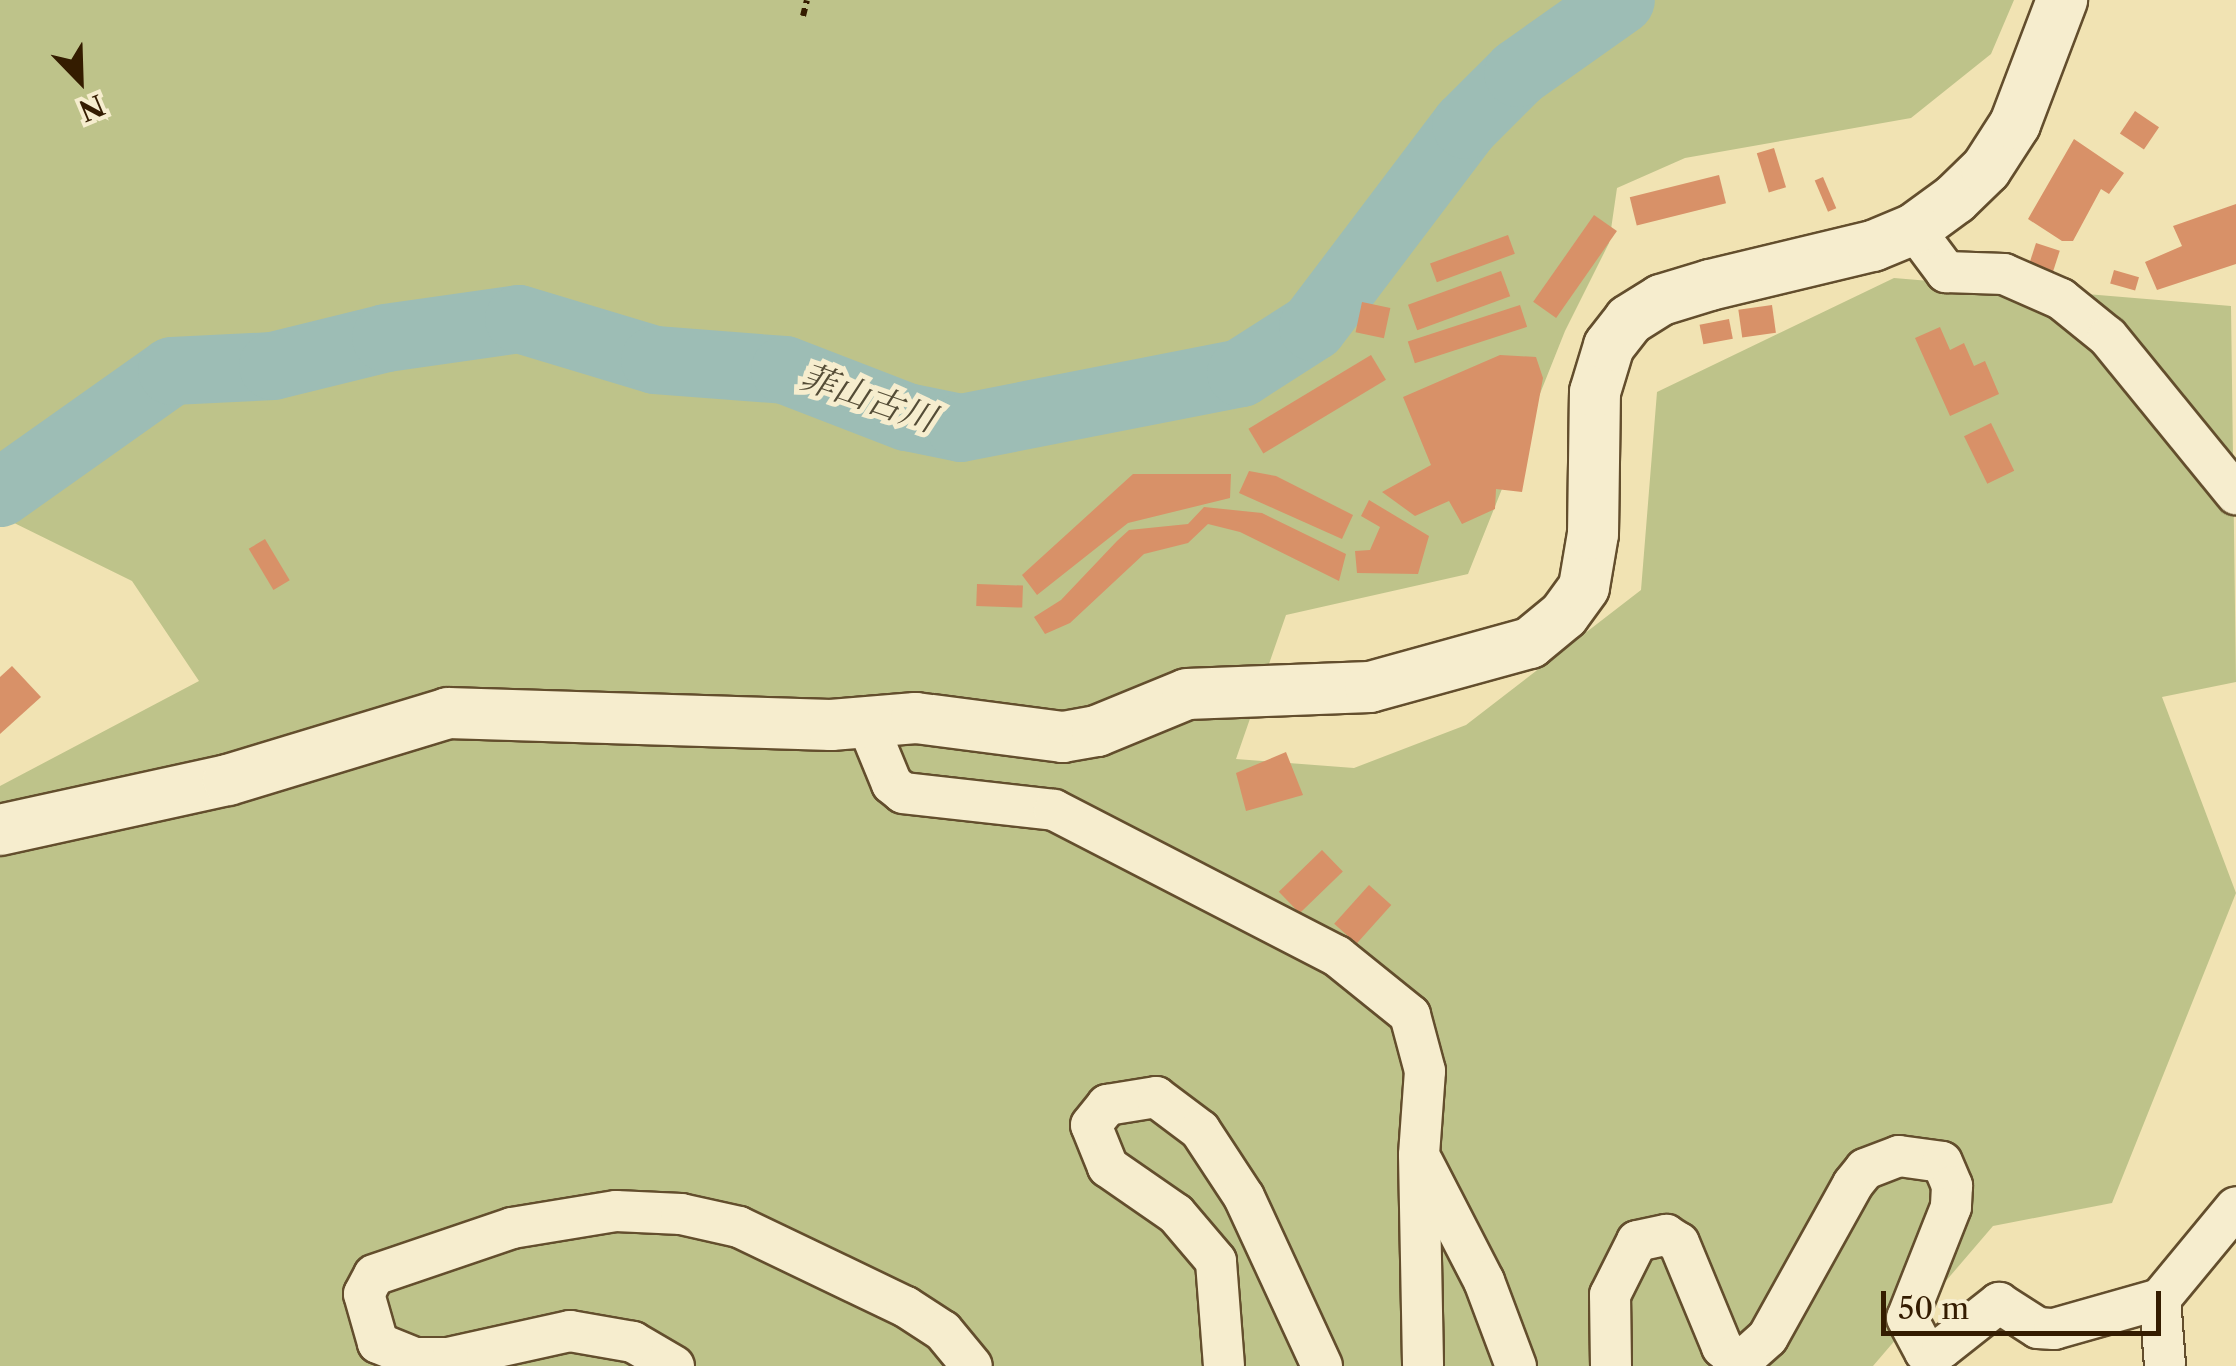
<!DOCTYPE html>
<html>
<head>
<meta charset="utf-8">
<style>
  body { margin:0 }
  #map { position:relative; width:2236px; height:1366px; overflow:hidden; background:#f1e3b3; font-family:"Libre Caslon Text","Noto Serif JP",serif }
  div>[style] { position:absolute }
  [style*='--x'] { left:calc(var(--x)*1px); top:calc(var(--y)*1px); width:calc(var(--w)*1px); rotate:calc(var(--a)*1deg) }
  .green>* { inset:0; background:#bec38a }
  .river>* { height:68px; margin:-34px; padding:0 34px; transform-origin:34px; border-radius:34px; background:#9dbdb5 }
  .building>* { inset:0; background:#d89168; transform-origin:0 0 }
  .path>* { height:6px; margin-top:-3px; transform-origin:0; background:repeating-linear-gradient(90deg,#341c00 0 8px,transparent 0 13px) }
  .roads { filter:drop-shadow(2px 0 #634e2d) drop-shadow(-2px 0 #634e2d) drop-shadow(0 2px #634e2d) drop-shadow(0 -2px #634e2d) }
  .minor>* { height:40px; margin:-20px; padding:0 20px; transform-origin:20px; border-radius:20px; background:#f6edce }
  .tertiary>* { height:50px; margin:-25px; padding:0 25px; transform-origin:25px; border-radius:25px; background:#f6edce }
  span { translate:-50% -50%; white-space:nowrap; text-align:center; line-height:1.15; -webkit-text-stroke:10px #f6edce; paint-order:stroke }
  .water-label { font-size:35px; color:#544c36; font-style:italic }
  .north { position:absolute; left:30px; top:30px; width:100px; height:100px; -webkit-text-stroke:8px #f6edce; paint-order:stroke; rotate:157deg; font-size:28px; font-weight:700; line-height:40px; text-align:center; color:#341c00 }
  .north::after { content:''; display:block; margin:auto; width:35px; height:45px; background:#341c00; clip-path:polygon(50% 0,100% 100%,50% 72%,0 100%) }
  .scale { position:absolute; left:1881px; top:1291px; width:280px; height:45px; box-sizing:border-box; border:5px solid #341c00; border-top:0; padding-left:12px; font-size:30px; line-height:35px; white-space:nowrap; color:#341c00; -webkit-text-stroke:8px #f6edce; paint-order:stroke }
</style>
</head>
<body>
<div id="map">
  <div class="green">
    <i style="clip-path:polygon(0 0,2014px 0,1991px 54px,1911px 118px,1685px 158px,1617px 188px,1609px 243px,1565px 331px,1468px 574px,1286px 615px,1236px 759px,1354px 768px,1466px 725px,1641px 590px,1657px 392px,1894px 278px,2231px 306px,2236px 682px,2162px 697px,2236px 893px,2112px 1203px,1993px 1226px,1873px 1366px,0 1366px,0 786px,199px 681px,132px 581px,0 516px)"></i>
  </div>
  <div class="river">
    <i style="--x:0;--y:493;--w:211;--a:-35.3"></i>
    <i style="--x:172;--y:371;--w:101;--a:-2.8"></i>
    <i style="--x:273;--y:366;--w:116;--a:-13.9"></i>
    <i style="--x:386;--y:338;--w:134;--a:-8.1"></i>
    <i style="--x:519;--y:319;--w:142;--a:16.8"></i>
    <i style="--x:655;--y:360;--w:130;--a:4.4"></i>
    <i style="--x:785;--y:370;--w:131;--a:21.1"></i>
    <i style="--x:907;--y:417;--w:55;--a:11.5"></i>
    <i style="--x:961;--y:428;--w:285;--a:-11.1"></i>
    <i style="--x:1241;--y:373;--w:85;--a:-32.6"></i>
    <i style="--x:1313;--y:327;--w:253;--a:-52.9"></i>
    <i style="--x:1466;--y:125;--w:74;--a:-45"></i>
    <i style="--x:1518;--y:73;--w:126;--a:-35.3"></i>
  </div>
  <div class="building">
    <i style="left:2135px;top:111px;width:29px;height:27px;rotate:34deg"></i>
    <i style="clip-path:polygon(2074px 139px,2124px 173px,2109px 194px,2101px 189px,2073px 241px,2062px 241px,2028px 219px)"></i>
    <i style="left:1774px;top:148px;width:41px;height:18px;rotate:73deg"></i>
    <i style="left:1719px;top:175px;width:29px;height:92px;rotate:76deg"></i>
    <i style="left:1823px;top:177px;width:34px;height:9px;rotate:67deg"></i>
    <i style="clip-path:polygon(2236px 204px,2236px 264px,2157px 290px,2145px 262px,2182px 246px,2173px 226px)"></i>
    <i style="left:1594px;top:215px;width:28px;height:106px;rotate:35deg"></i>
    <i style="left:1508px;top:235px;width:20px;height:83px;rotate:70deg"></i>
    <i style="left:2036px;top:243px;width:25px;height:26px;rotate:18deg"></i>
    <i style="left:2114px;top:270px;width:26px;height:14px;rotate:16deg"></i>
    <i style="left:1501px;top:271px;width:27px;height:99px;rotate:70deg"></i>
    <i style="left:1362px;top:302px;width:29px;height:31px;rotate:12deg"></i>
    <i style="left:1520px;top:305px;width:23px;height:118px;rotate:72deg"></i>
    <i style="left:1772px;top:305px;width:28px;height:34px;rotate:82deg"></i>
    <i style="left:1729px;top:319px;width:20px;height:30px;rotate:79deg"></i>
    <i style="clip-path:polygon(1940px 327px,1950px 350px,1964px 343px,1974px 366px,1985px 361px,1999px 394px,1950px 416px,1915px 338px)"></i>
    <i style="left:1371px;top:355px;width:29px;height:143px;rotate:59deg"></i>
    <i style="clip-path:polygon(1500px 355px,1536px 357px,1543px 378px,1522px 492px,1496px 489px,1495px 509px,1462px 524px,1449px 501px,1415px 516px,1382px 492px,1431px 465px,1403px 397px)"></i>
    <i style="left:1991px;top:423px;width:53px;height:30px;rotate:64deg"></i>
    <i style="clip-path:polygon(1249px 471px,1276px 476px,1353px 515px,1342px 539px,1239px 493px)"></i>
    <i style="clip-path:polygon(1133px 474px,1231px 474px,1230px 498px,1128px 523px,1037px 595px,1022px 575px)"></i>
    <i style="clip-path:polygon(1369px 500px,1429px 536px,1418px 574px,1357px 573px,1355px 551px,1370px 550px,1380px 527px,1361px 516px)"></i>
    <i style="clip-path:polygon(1204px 507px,1262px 513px,1346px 554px,1339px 581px,1240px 532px,1208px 524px,1188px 543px,1144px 554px,1070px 623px,1045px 634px,1034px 617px,1061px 600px,1117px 541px,1129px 530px,1188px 524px)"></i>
    <i style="left:265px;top:539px;width:48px;height:19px;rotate:59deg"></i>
    <i style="left:977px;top:584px;width:46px;height:22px;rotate:2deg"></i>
    <i style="clip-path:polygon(12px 666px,41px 697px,0 734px,0 677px)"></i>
    <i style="clip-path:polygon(1286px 752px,1303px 795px,1246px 811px,1236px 773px)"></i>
    <i style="left:1322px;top:850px;width:30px;height:60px;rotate:46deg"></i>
    <i style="left:1369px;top:885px;width:30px;height:52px;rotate:42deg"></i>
  </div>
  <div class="path">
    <i style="--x:803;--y:16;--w:16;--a:-76"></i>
  </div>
  <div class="roads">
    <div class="minor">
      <i style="--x:1914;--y:229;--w:54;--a:53.3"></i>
      <i style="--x:1946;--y:272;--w:58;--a:2"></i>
      <i style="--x:2004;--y:274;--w:62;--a:23.7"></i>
      <i style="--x:2061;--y:299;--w:60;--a:39"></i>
      <i style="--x:2108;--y:337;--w:203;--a:50.8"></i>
      <i style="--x:866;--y:721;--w:68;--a:67.6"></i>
      <i style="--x:892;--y:784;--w:14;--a:39"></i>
      <i style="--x:903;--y:793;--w:152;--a:6.4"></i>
      <i style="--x:1054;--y:810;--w:318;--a:27.3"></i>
      <i style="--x:1337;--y:956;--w:94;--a:38.9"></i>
      <i style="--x:1410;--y:1015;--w:58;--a:75"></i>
      <i style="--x:1425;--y:1071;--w:84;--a:94.1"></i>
      <i style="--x:1419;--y:1155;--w:211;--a:88.9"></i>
      <i style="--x:1423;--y:1163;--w:133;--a:62.7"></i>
      <i style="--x:1484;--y:1281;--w:91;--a:69.4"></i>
      <i style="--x:2160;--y:1299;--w:67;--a:85.7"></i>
      <i style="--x:674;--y:1366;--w:48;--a:-149.7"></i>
      <i style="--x:633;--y:1342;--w:64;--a:-170.1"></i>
      <i style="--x:570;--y:1331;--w:125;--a:167.5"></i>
      <i style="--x:448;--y:1358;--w:33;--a:180"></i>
      <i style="--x:415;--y:1358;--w:40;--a:-158"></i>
      <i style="--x:378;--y:1343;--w:51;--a:-105.9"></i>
      <i style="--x:364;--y:1294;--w:21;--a:-62"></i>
      <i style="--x:374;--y:1275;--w:146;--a:-18.8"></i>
      <i style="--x:512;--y:1228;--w:105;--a:-9.3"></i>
      <i style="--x:616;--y:1211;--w:65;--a:2.6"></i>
      <i style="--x:681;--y:1214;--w:59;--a:12.6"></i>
      <i style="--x:739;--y:1227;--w:185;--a:25.6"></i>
      <i style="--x:906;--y:1307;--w:44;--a:33"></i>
      <i style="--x:943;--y:1331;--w:45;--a:50.4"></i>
      <i style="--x:1224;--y:1366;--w:105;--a:-94.4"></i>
      <i style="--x:1216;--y:1261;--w:62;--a:-130.4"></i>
      <i style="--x:1176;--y:1214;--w:83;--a:-145.3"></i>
      <i style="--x:1108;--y:1167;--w:45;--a:-112"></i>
      <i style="--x:1091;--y:1125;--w:26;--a:-51"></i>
      <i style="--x:1107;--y:1105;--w:50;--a:-9.3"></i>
      <i style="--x:1156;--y:1097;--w:55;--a:36.9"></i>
      <i style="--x:1200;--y:1130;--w:80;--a:56.7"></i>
      <i style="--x:1244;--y:1197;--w:186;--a:65.2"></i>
      <i style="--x:1611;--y:1366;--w:71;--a:-90.8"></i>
      <i style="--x:1610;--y:1295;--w:60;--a:-63.4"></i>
      <i style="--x:1637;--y:1241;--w:30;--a:-12"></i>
      <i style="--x:1666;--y:1235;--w:15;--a:32"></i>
      <i style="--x:1679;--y:1243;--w:113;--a:67.5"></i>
      <i style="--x:1722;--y:1347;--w:13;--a:42"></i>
      <i style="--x:1732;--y:1356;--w:15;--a:0"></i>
      <i style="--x:1747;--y:1356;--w:28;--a:-42"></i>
      <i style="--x:1768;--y:1337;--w:175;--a:-60.9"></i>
      <i style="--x:1853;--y:1184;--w:19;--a:-51"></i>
      <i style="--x:1865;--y:1169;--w:36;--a:-21"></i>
      <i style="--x:1899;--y:1156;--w:43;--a:7.9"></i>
      <i style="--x:1942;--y:1162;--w:26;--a:67"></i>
      <i style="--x:1952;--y:1186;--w:21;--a:93"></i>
      <i style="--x:1951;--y:1207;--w:119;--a:111.6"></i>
      <i style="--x:1907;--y:1318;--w:38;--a:62"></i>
      <i style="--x:1925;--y:1352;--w:17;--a:-13"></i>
      <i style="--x:1942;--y:1348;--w:73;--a:-38.3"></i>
      <i style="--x:1999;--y:1303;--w:46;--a:32.7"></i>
      <i style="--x:2038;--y:1328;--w:16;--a:4"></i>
      <i style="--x:2054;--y:1329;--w:110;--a:-15.8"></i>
      <i style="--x:2160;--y:1299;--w:119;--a:-50.4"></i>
    </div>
    <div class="tertiary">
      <i style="--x:0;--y:830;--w:233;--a:-12.4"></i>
      <i style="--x:228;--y:780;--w:230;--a:-16.9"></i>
      <i style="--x:448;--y:713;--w:383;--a:1.8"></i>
      <i style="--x:831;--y:725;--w:85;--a:-4.7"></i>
      <i style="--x:916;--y:718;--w:148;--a:7.4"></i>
      <i style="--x:1063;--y:737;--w:35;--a:-10"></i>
      <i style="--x:1097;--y:731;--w:97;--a:-22.3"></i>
      <i style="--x:1187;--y:694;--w:183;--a:-2.2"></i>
      <i style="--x:1370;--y:687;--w:166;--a:-15.4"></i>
      <i style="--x:1530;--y:643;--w:44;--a:-39.5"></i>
      <i style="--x:1564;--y:615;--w:34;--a:-54"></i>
      <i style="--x:1584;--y:587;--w:54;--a:-80.4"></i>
      <i style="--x:1593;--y:534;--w:142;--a:-89.2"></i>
      <i style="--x:1595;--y:392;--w:48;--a:-73.1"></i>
      <i style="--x:1609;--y:346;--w:33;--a:-52"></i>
      <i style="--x:1629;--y:320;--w:38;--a:-32"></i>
      <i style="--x:1661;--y:300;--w:51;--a:-17"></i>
      <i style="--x:1710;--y:285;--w:168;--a:-13.5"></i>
      <i style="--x:1873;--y:246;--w:44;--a:-22.5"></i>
      <i style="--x:1914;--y:229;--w:51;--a:-36.2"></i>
      <i style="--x:1955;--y:199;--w:43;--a:-44.1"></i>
      <i style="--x:1986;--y:169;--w:54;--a:-57.2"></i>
      <i style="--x:2015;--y:124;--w:133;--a:-69.2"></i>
    </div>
  </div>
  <div class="water-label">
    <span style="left:868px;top:398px;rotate:19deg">菲山古川</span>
  </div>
  <div class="north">N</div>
  <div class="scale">50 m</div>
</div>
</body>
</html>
